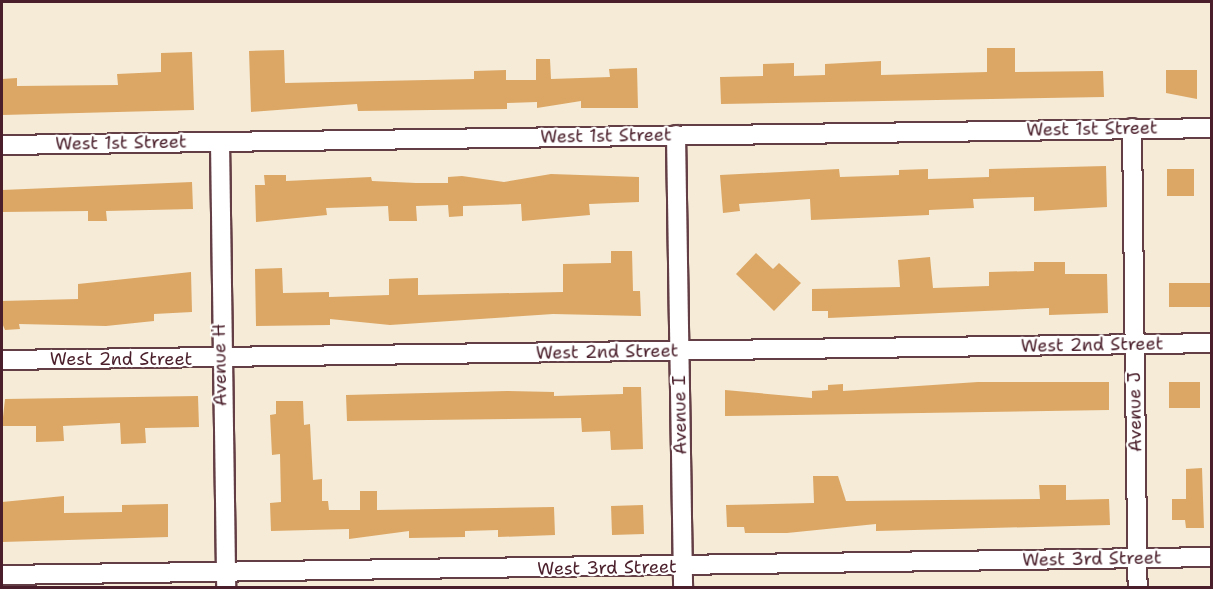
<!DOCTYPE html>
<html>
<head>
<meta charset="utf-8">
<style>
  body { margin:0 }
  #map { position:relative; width:1213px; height:589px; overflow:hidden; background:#f5ebd7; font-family:"Shantell Sans",sans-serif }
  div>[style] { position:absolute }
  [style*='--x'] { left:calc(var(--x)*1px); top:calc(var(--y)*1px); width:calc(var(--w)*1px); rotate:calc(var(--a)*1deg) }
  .building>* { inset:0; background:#dca765; transform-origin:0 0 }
  .roads { filter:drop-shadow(2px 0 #643e45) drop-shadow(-2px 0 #643e45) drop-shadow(0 2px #643e45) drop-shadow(0 -2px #643e45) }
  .minor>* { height:18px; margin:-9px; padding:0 9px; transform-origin:9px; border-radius:9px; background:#fff }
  span { translate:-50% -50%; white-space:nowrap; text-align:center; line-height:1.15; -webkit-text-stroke:4.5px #fff; paint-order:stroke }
  .street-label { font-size:18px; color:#4a1f2b }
  .frame { position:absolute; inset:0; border:3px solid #4a1f2b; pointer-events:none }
</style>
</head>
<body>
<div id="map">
  <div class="building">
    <i style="clip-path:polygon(987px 48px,1015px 48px,1015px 72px,1103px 71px,1104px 97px,721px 104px,720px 77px,763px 76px,763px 64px,794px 63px,794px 76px,825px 75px,825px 64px,881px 61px,881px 75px,987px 72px)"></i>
    <i style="clip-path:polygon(284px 50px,285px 83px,474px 79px,474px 71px,506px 70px,506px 80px,536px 80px,536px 59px,550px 59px,551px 79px,610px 77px,609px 69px,637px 68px,638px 108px,581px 108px,581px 101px,537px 108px,537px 102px,507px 103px,507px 109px,358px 111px,357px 104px,251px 112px,249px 51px)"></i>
    <i style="clip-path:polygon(192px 52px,194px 110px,2px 115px,2px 79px,17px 78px,17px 86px,118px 85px,117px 74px,161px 72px,161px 53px)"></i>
    <i style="clip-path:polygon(1166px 70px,1197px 70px,1197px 99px,1166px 93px)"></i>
    <i style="clip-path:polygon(1106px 166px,1107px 207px,1034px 211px,1034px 197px,973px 199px,974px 208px,929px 210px,929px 215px,811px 220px,810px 199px,739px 204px,740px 211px,723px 213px,720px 175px,839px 169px,840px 177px,899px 175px,899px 170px,928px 169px,928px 179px,989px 177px,989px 169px)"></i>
    <i style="left:1167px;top:169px;width:27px;height:27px"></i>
    <i style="clip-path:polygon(551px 174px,639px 177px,639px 202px,589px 204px,590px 215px,522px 221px,521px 204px,463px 206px,463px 216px,449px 217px,448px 205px,416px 206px,417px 221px,389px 221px,388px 206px,326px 208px,327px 215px,256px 222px,255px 185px,265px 185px,264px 175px,286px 175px,286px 181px,371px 177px,372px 181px,416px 183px,448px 183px,448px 177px,462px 176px,504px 182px)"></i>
    <i style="clip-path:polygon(192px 182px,193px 209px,106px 211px,107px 221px,88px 221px,88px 211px,2px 212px,2px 190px)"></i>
    <i style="clip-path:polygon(611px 251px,632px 251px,633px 291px,640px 291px,641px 316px,553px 314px,390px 325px,330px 319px,330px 325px,256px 326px,255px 269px,282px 268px,283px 293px,329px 292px,329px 297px,389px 295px,389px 279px,418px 278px,418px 295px,563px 292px,563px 264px,611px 263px)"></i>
    <i style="clip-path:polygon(756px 253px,773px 269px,779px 263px,801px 283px,774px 311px,736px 274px)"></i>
    <i style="clip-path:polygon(930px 257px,933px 288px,989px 286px,989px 272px,1034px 271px,1034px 262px,1065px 262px,1065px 274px,1107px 274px,1108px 313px,1049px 315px,1049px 308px,828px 318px,828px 311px,812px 311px,812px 289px,900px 287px,898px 260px)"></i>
    <i style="clip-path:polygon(191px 272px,192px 312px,154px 314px,154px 321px,106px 326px,19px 324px,20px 329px,5px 330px,2px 323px,2px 301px,78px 299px,78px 284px)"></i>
    <i style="left:1212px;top:283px;width:24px;height:43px;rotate:90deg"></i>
    <i style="clip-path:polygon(978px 382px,1109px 382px,1109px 410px,725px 416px,725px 390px,812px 398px,812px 391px,828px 390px,828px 385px,843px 384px,843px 391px)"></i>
    <i style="left:1200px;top:382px;width:26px;height:31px;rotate:90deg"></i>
    <i style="clip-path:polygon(623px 387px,641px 387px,643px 449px,611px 450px,610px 431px,582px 432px,581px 418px,347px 421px,346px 395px,507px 391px,554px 392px,554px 396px,623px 394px)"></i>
    <i style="clip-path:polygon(198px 396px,199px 427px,145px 428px,146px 443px,121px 444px,120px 423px,63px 426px,64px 441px,36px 442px,36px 426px,2px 426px,5px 399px)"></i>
    <i style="clip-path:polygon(276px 401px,303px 401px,304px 425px,310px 424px,313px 480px,322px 479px,322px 501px,328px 501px,329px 510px,360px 510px,360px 491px,377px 491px,377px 510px,554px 507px,555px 535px,498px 537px,498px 530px,465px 531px,465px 537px,409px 538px,409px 531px,349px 539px,349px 529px,271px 531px,270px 503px,281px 502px,280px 454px,272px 455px,270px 415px,276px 414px)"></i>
    <i style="clip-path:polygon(1202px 468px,1204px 528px,1186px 528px,1185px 520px,1172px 520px,1172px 499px,1186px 499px,1186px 469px)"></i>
    <i style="clip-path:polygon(813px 476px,838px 476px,846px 501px,1040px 499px,1039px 485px,1066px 485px,1066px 500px,1109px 499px,1110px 525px,876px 531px,876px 524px,787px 533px,745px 533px,744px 527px,727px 527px,726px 505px,814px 503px)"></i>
    <i style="clip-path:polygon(64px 496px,64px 513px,122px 512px,122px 505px,168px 504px,168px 537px,2px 542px,2px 502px)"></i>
    <i style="left:643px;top:505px;width:29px;height:32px;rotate:88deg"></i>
  </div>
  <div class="roads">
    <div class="minor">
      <i style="--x:1132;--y:128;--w:460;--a:89.3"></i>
      <i style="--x:676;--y:135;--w:453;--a:89.1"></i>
      <i style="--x:220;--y:142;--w:446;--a:89.2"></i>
      <i style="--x:2;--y:145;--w:1210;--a:-0.8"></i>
      <i style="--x:2;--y:360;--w:1210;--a:-0.8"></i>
      <i style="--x:2;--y:575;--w:1210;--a:-0.85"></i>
    </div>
  </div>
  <div class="street-label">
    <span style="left:1092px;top:129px;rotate:-1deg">West 1st Street</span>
    <span style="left:606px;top:136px;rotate:-1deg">West 1st Street</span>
    <span style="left:121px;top:143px;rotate:-1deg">West 1st Street</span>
    <span style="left:1092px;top:345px;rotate:-1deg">West 2nd Street</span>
    <span style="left:607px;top:352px;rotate:-1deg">West 2nd Street</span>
    <span style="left:121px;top:359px">West 2nd Street</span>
    <span style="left:220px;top:365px;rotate:-91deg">Avenue H</span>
    <span style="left:1135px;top:412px;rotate:-91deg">Avenue J</span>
    <span style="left:680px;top:415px;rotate:-91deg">Avenue I</span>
    <span style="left:1092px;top:559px;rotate:-1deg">West 3rd Street</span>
    <span style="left:607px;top:568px;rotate:-1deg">West 3rd Street</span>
  </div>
  <div class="frame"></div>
</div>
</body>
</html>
